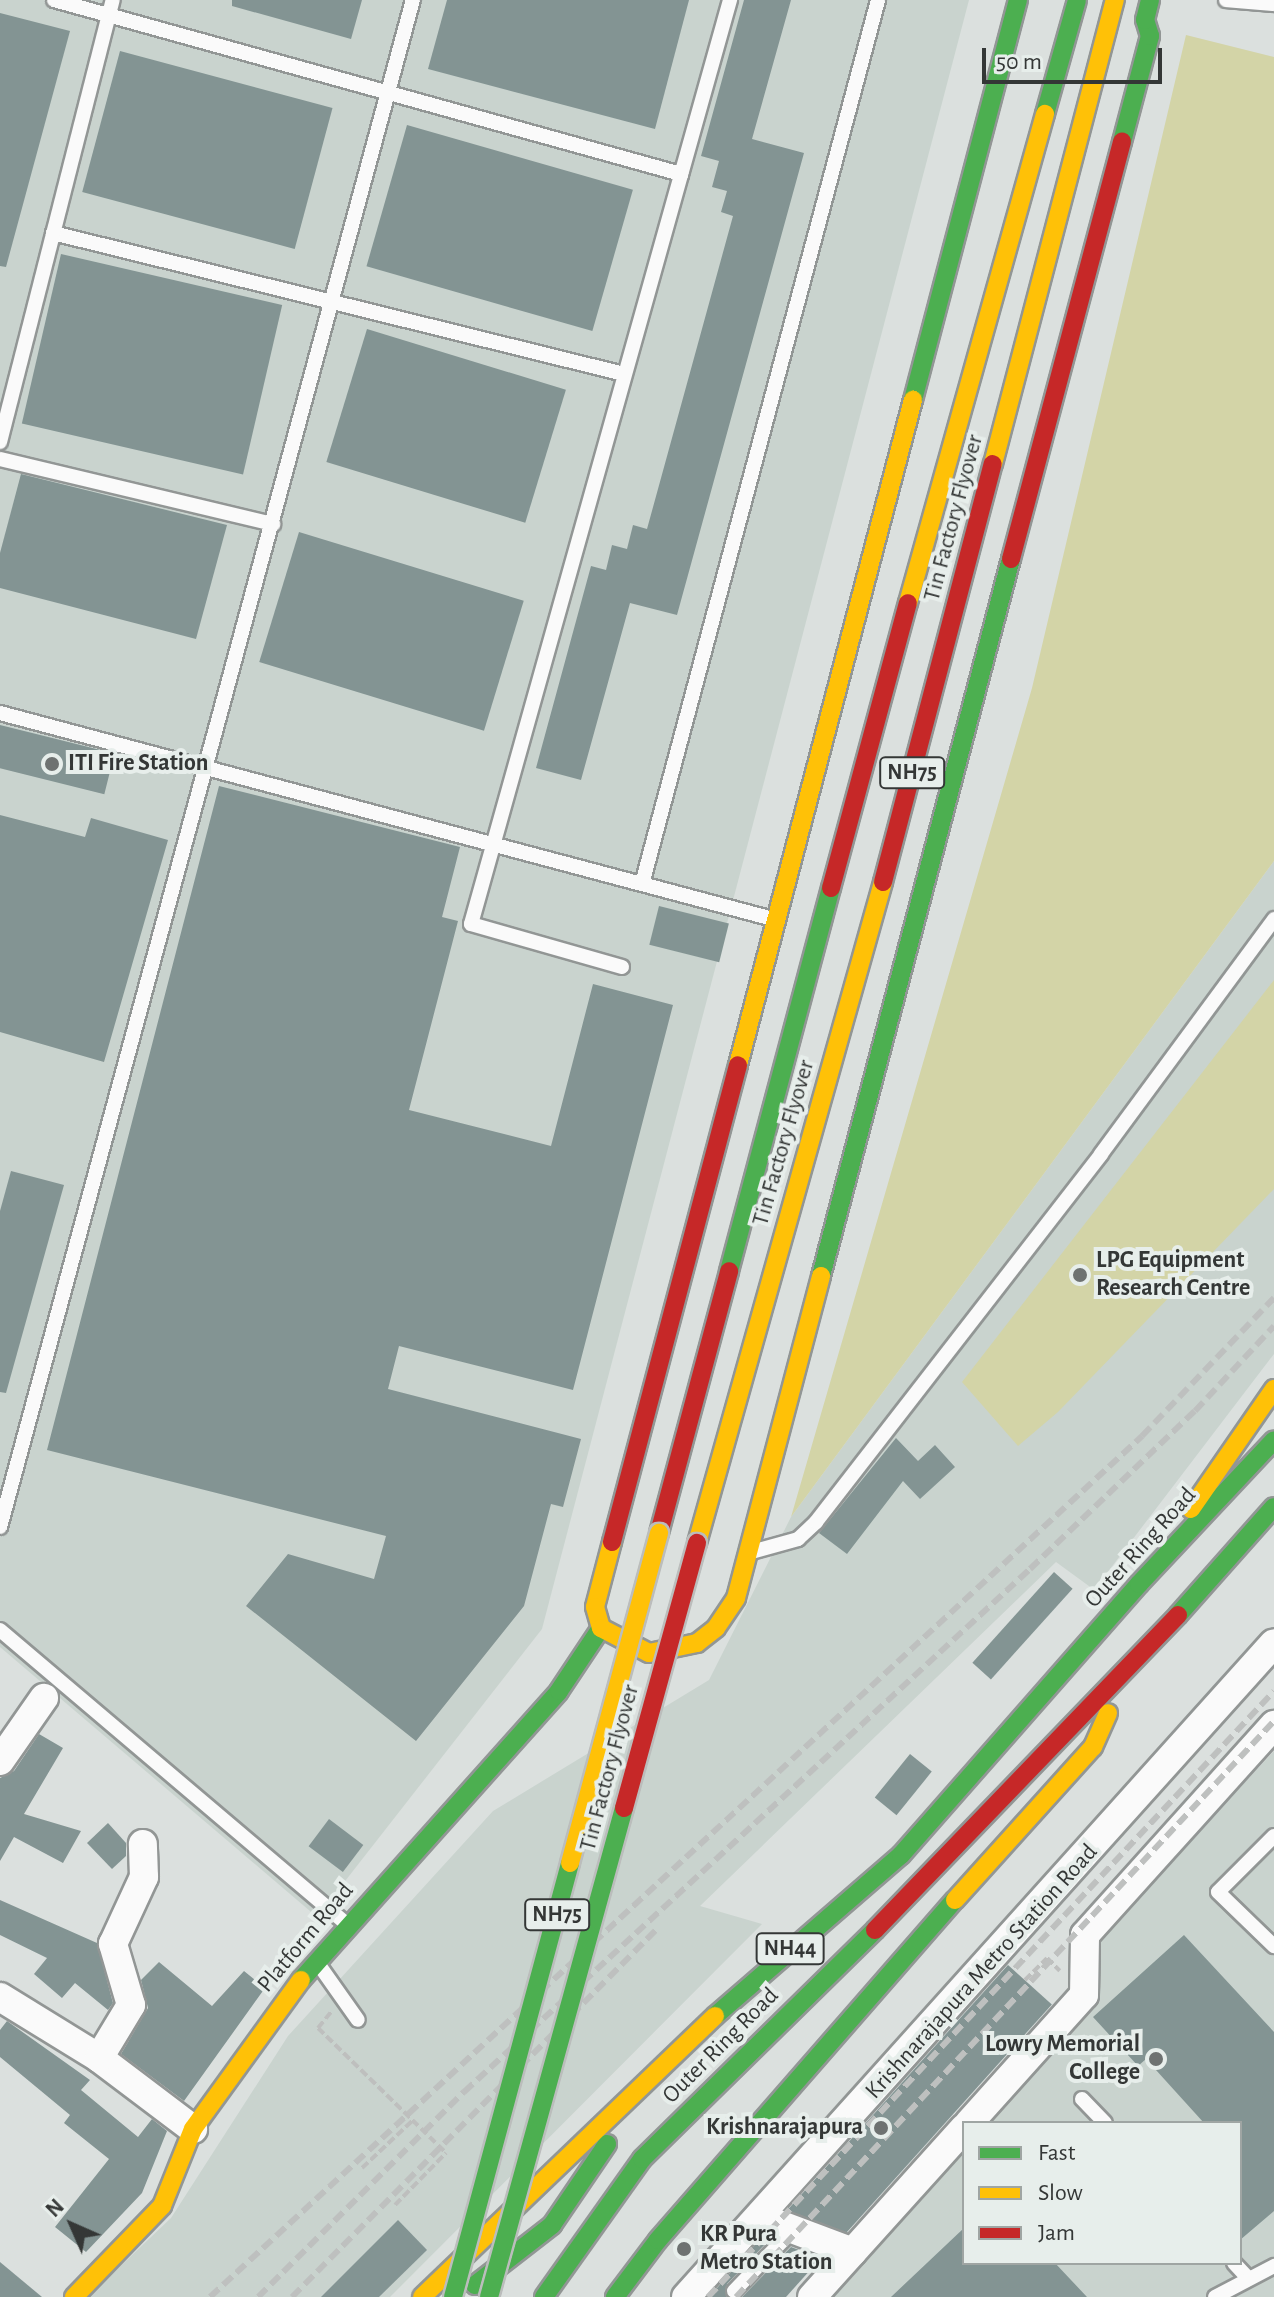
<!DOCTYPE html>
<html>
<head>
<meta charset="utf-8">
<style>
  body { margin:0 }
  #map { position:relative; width:1274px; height:2297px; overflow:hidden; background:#dbe0de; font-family:"Alegreya Sans",sans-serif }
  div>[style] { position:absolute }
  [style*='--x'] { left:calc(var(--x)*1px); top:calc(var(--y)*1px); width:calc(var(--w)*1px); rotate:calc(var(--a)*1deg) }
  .built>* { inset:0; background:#c9d3ce }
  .green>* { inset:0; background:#d3d4a7 }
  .building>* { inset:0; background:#839493; transform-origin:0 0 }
  .path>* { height:4px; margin-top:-2px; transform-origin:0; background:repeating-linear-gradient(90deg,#bebfbe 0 8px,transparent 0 12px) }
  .roads { filter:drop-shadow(2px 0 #929695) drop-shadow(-2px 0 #929695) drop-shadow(0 2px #929695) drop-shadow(0 -2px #929695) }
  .lane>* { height:14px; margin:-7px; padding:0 7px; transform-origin:7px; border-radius:7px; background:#fafafa }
  .street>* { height:28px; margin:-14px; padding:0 14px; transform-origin:14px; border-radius:14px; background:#fafafa }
  .fast>* { height:18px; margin:-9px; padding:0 9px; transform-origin:9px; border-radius:9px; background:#4caf50 }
  .slow>* { height:18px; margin:-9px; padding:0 9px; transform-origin:9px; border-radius:9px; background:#ffc107 }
  .jam>* { height:18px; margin:-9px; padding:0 9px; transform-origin:9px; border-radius:9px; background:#c62828 }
  .rail>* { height:6px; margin-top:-3px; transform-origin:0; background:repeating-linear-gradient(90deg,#bec0bf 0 12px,transparent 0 18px) }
  .path-bridge>* { height:4px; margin-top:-2px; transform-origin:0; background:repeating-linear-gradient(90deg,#bebfbe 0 8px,transparent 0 12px) }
  .bridges { filter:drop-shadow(2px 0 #bbbdbc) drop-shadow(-2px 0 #bbbdbc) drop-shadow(0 2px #bbbdbc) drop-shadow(0 -2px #bbbdbc) }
  .fast-bridge>* { height:18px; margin:-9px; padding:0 9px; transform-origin:9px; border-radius:9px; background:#4caf50 }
  .slow-bridge>* { height:18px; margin:-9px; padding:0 9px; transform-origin:9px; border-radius:9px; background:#ffc107 }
  .jam-bridge>* { height:18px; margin:-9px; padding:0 9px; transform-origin:9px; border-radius:9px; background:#c62828 }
  .dots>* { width:22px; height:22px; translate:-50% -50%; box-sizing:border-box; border:4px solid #e7eeeb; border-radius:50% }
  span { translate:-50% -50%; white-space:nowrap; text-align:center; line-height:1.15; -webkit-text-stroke:8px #e7eeeb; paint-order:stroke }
  .shield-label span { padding:2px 6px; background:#e7eeeb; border:2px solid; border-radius:6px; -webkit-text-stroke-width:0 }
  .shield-label { font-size:22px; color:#343736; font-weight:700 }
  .street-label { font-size:24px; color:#343736 }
  .poi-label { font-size:24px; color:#343736; font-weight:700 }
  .left { translate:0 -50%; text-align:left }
  .right { translate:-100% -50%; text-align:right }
  .legend { position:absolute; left:962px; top:2121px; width:280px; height:144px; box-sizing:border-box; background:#e7eeeb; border:2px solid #9fa5a3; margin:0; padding:10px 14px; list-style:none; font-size:24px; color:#343736 }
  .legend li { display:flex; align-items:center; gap:16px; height:40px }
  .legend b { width:40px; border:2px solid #9fa5a3 }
  .north { position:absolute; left:32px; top:2185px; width:80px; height:80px; -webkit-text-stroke:6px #e7eeeb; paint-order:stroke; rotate:315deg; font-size:22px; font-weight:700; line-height:32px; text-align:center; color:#343736 }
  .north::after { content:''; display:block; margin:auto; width:28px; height:36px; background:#343736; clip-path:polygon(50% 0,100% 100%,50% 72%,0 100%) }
  .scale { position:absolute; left:982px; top:48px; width:180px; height:36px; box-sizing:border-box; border:4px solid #343736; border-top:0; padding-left:10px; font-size:24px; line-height:28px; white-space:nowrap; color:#343736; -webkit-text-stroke:6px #e7eeeb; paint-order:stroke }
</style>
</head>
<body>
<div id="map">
  <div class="built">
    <i style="clip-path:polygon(0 0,969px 0,542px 1629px,317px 1917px,0 1647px)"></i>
    <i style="clip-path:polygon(1274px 861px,1274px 1354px,1110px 1569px,1093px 1589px,1056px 1562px,700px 1906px,762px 1924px,390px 2297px,88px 2297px,171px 2218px,288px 2036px,493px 1811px,709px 1680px,791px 1517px)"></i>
    <i style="clip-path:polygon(1274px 1751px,1274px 2297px,823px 2297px,964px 2138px,964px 2263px,1240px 2263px,1240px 2123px,978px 2123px,1096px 1995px,1098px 1940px)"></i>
  </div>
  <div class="green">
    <i style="clip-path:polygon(1186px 35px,1274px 57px,1274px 861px,791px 1517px,1032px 688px)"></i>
    <i style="clip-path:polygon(1274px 980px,1274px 1189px,1058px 1412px,1018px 1446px,962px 1382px)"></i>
  </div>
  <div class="building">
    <i style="clip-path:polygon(232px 0,362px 0,351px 39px,232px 6px)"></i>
    <i style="clip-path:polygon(447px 0,689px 0,655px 129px,428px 69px)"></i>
    <i style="clip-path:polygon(744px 0,791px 0,752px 139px,804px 153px,677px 615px,630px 603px,581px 780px,536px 768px,591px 566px,606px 570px,612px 545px,627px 549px,633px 525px,647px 529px,733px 216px,721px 212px,727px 191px,712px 187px,719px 161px,701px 156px)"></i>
    <i style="clip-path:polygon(0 13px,70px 31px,6px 267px,0 266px)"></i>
    <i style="left:120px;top:51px;width:220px;height:146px;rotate:15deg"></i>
    <i style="left:407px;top:125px;width:235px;height:147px;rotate:16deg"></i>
    <i style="left:61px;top:254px;width:227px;height:174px;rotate:13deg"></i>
    <i style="left:367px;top:329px;width:208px;height:139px;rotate:17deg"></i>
    <i style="clip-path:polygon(21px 474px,227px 525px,196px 639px,0 588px,0 553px)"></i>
    <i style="left:299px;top:532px;width:235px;height:136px;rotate:17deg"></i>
    <i style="left:0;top:725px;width:118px;height:42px;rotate:14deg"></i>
    <i style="clip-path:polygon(219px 786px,460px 847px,442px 917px,458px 921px,409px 1110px,551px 1146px,593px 984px,673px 1005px,573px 1390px,399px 1346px,388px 1389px,581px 1439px,563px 1507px,551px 1504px,524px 1606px,416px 1741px,246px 1606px,288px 1554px,374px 1579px,386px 1536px,47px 1450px)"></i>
    <i style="clip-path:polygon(0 815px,85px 837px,91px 818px,168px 840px,104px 1062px,0 1032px)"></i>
    <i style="left:659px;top:906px;width:72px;height:40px;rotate:14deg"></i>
    <i style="clip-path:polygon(11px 1171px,64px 1185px,6px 1393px,0 1392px,0 1211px)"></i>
    <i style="clip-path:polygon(896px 1438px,918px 1461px,935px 1445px,955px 1467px,920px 1499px,903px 1481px,847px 1554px,819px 1533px)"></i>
    <i style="left:1054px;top:1572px;width:25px;height:122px;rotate:42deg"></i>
    <i style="clip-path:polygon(39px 1734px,63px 1748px,24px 1814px,81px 1831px,63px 1863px,14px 1837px,0 1861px,0 1778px,14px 1771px)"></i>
    <i style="left:910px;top:1754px;width:28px;height:56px;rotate:39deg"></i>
    <i style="left:329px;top:1819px;width:43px;height:34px;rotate:37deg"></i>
    <i style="clip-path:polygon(108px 1823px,126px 1843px,126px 1856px,112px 1869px,87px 1843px)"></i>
    <i style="clip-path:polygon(0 1900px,97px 1943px,113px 2003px,108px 2010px,75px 1983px,62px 1998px,34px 1974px,47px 1958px,0 1935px)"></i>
    <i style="clip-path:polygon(1184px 1935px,1274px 2032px,1274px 2211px,1240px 2240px,1240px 2123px,1204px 2123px,1146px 2059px,1138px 2066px,1093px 2017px)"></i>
    <i style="clip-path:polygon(159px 1962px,212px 2006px,244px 1971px,265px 1988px,184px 2101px,121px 2054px,148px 2008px,141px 1980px)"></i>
    <i style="left:1008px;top:1965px;width:59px;height:329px;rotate:42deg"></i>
    <i style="clip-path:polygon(7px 2021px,90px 2080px,81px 2090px,138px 2137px,152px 2119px,167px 2131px,142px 2193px,86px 2252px,55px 2227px,109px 2159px,64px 2123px,70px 2115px,0 2057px,0 2030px)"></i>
    <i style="clip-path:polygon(398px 2220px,427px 2250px,379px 2297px,321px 2297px)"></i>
    <i style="clip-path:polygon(964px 2228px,964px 2263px,1055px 2263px,1087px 2297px,891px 2297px)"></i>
    <i style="clip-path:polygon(763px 2236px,770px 2239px,727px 2284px,726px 2297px,709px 2297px)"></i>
    <i style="clip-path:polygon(791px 2247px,821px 2258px,786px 2297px,742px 2297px)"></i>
    <i style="clip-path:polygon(0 2262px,42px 2297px,0 2297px)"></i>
  </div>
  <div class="path">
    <i style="--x:1025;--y:1980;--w:31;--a:-45"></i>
    <i style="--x:1047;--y:1958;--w:18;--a:45"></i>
    <i style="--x:318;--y:2028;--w:22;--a:-51"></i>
    <i style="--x:362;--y:2168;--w:69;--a:-43.2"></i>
    <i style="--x:395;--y:2205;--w:73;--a:-45.6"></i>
  </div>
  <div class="roads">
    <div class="lane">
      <i style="--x:54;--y:0;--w:651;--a:15.51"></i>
      <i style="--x:1226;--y:0;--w:48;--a:4.8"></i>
      <i style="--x:53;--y:233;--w:588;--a:13.87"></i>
      <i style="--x:0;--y:442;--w:456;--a:-75.7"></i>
      <i style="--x:0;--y:459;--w:281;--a:13.4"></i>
      <i style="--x:0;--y:713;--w:800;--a:14.92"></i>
      <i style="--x:642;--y:884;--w:915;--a:-75.05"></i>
      <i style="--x:622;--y:967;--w:157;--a:-164.1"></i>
      <i style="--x:471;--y:924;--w:960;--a:-74.34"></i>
      <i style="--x:0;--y:1527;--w:1582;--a:-74.87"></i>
      <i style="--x:755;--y:1551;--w:45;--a:-15.6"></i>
      <i style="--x:798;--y:1539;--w:25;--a:-43"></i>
      <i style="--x:816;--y:1522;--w:465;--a:-52.2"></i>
      <i style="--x:1101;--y:1154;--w:292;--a:-53.6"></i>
      <i style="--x:0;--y:1630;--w:450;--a:40.3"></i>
      <i style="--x:1274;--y:1836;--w:79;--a:135"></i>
      <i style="--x:1218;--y:1892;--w:78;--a:44"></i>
      <i style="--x:319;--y:1965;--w:67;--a:54.7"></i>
      <i style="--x:1082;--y:2099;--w:33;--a:46"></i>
      <i style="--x:1234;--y:2263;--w:19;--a:47"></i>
      <i style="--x:734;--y:2291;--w:85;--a:-46"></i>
      <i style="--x:1215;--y:2297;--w:67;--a:-27.7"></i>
    </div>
    <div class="street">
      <i style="--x:0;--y:1761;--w:77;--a:-55.1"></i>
      <i style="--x:0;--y:1997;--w:116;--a:31.6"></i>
      <i style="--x:99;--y:2058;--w:118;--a:37.1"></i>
      <i style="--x:99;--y:2058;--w:62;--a:-58.9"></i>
      <i style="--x:131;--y:2005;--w:64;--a:-106.4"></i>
      <i style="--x:113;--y:1944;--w:74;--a:-65.2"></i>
      <i style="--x:144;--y:1877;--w:33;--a:-92"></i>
      <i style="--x:969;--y:2123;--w:172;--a:-48.1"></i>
      <i style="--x:1084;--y:1995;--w:60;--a:-89"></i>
      <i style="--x:1085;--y:1935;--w:283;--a:-48"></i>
      <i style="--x:760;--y:2217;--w:99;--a:20.6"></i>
      <i style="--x:686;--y:2297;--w:879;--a:-48.04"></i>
      <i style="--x:812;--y:2297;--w:227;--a:-48"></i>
    </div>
    <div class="fast">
      <i style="--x:1045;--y:114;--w:118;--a:-74.3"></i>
      <i style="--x:1122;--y:142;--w:110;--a:-75.2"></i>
      <i style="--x:1150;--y:36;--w:17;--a:-107"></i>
      <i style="--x:1145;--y:20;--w:21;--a:-76"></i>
      <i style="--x:913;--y:400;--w:414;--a:-75.3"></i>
      <i style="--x:729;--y:1271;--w:396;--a:-75.1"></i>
      <i style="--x:821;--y:1276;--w:742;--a:-75.16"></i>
      <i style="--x:1178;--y:1615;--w:144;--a:-48.4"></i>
      <i style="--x:301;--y:1980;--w:387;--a:-48.2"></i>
      <i style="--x:559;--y:1691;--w:76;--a:-56.3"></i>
      <i style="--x:715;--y:2016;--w:246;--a:-40.9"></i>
      <i style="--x:901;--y:1855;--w:361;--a:-48.7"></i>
      <i style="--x:1139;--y:1584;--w:197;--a:-46.8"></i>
      <i style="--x:475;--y:2285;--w:98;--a:-37.9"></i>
      <i style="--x:552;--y:2225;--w:98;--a:-55.8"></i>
      <i style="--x:544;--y:2297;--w:169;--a:-54.6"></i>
      <i style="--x:642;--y:2159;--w:327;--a:-44.5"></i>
      <i style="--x:615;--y:2297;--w:71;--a:-53"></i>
      <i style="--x:658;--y:2240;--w:451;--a:-48.9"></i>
    </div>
    <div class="slow">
      <i style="--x:993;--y:464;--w:480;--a:-75.3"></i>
      <i style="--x:908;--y:603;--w:508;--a:-74.35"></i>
      <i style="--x:738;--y:1065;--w:688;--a:-75.26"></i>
      <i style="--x:1191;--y:1509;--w:146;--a:-55.3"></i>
      <i style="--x:612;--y:1542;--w:67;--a:104.7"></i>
      <i style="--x:595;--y:1607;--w:22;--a:74"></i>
      <i style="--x:601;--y:1628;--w:54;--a:27.5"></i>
      <i style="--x:649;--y:1653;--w:49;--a:-11.8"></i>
      <i style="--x:697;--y:1643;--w:24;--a:-38"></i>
      <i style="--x:716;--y:1628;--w:36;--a:-56"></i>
      <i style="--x:736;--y:1598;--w:333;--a:-75.2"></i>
      <i style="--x:697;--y:1543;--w:687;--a:-74.28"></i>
      <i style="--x:955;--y:1900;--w:206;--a:-48"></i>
      <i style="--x:1093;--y:1747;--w:37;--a:-66"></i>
      <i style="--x:74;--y:2297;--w:127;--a:-46"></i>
      <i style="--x:162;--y:2206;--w:83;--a:-68.1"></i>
      <i style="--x:193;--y:2129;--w:184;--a:-54.1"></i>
      <i style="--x:422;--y:2297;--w:406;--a:-43.8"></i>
    </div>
    <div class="jam">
      <i style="--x:1011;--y:559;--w:432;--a:-75.1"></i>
      <i style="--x:883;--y:882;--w:432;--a:-75.3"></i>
      <i style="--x:831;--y:888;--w:295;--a:-74.9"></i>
      <i style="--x:659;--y:1533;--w:271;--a:-75"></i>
      <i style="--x:612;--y:1542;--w:493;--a:-75.2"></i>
      <i style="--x:875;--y:1930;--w:437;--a:-46.1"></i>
    </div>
  </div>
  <div class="rail">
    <i style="--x:210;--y:2297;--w:1269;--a:-42.73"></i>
    <i style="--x:1142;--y:1436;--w:191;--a:-46.3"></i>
    <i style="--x:258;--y:2297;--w:291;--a:-44.9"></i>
    <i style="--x:464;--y:2092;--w:771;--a:-42.74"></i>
    <i style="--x:1030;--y:1569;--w:228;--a:-43.8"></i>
    <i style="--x:1195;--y:1411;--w:116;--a:-47.1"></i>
    <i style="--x:292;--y:2297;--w:517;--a:-45.24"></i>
    <i style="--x:708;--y:2297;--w:829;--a:-46.95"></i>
    <i style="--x:736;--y:2297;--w:788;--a:-46.95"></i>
  </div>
  <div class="path-bridge">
    <i style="--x:318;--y:2028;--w:179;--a:44.3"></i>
  </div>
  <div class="bridges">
    <div class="fast-bridge">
      <i style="--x:453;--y:2297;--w:449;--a:-74.9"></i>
      <i style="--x:489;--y:2297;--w:507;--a:-74.57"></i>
    </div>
    <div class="slow-bridge">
      <i style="--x:570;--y:1863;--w:342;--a:-74.9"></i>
    </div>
    <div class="jam-bridge">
      <i style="--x:624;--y:1808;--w:275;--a:-74.6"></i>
    </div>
  </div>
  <div class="dots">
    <i style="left:52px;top:764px;background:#6e7271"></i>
    <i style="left:1080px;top:1275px;background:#6e7271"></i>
    <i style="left:1156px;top:2059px;background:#6e7271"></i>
    <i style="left:881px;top:2128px;background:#6e7271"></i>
    <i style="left:684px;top:2249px;background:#6e7271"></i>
  </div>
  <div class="shield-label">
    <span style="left:912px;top:773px">NH75</span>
    <span style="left:557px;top:1915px">NH75</span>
    <span style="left:790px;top:1949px">NH44</span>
  </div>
  <div class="street-label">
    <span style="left:954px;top:518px;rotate:-75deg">Tin Factory Flyover</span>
    <span style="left:784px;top:1143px;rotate:-74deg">Tin Factory Flyover</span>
    <span style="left:1141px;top:1548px;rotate:-48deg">Outer Ring Road</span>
    <span style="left:610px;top:1768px;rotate:-75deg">Tin Factory Flyover</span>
    <span style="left:306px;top:1938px;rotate:-50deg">Platform Road</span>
    <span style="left:982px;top:1972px;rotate:-48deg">Krishnarajapura Metro Station Road</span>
    <span style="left:721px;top:2046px;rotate:-45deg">Outer Ring Road</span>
  </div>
  <div class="poi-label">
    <span class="left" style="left:68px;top:764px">ITI Fire Station</span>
    <span class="left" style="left:1096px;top:1275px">LPG Equipment<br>Research Centre</span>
    <span class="right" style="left:1140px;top:2059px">Lowry Memorial<br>College</span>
    <span class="right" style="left:863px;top:2128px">Krishnarajapura</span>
    <span class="left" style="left:700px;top:2249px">KR Pura<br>Metro Station</span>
  </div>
  <ul class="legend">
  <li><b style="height:10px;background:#4caf50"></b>Fast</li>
  <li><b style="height:10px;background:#ffc107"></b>Slow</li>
  <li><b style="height:10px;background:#c62828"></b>Jam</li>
  </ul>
  <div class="north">N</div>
  <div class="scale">50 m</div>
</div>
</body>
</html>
